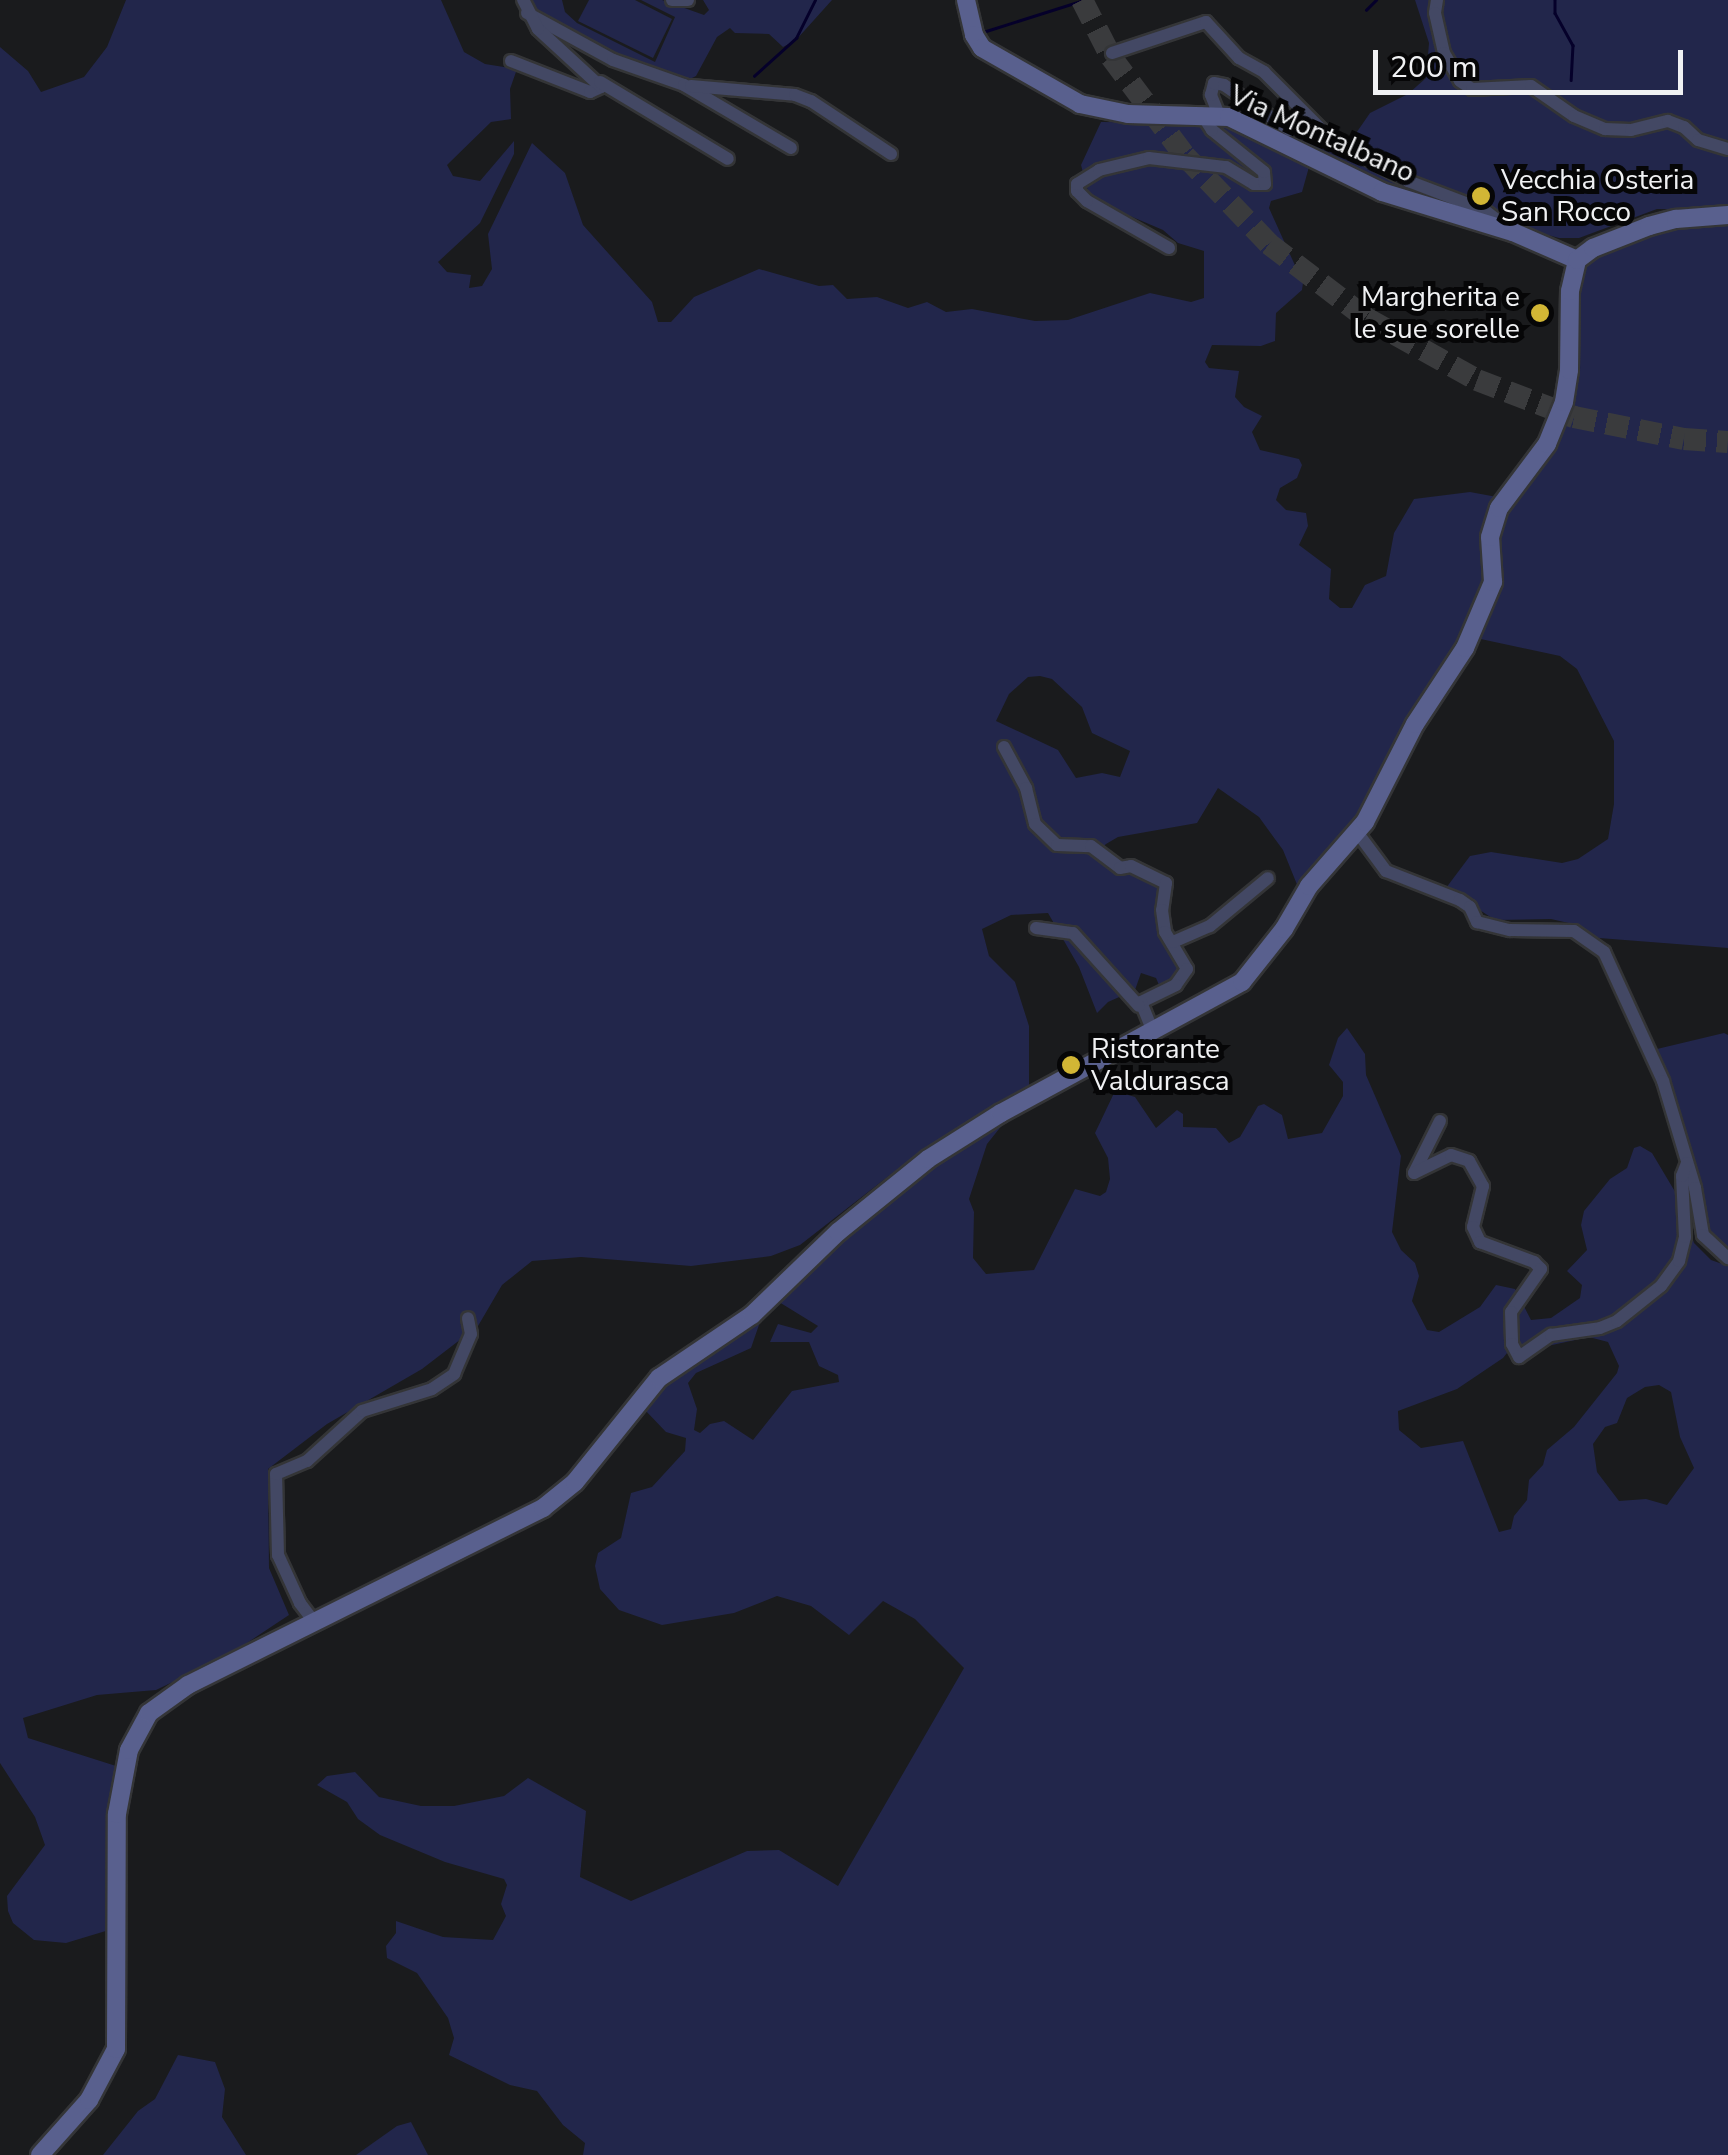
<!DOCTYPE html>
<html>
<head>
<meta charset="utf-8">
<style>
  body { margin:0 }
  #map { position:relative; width:1728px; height:2155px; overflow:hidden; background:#1a1b1d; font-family:"Nunito Sans",sans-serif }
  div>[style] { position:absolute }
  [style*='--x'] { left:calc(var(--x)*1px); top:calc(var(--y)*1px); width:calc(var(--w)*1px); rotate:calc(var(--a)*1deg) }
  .green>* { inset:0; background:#22264b }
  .stream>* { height:2.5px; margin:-1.25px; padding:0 1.25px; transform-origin:1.25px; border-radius:1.25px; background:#05002a }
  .highway-tunnel>* { height:22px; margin-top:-11px; transform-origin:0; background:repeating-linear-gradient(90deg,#3a3b3d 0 22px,transparent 0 33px) }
  .roads { filter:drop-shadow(2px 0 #343537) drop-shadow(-2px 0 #343537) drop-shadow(0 2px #343537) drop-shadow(0 -2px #343537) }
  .street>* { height:12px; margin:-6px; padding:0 6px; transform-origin:6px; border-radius:6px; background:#434864 }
  .secondary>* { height:18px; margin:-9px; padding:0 9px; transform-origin:9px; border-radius:9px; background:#59608e }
  .dots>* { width:28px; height:28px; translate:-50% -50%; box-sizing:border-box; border:5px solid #060607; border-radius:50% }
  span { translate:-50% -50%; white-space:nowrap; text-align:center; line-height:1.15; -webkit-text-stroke:10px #060607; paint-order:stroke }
  .street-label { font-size:28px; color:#f0f1f3 }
  .poi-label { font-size:28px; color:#f0f1f3 }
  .left { translate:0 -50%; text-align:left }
  .right { translate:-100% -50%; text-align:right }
  .scale { position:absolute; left:1373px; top:50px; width:310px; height:45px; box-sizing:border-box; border:5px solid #f0f1f3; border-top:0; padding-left:12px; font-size:30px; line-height:35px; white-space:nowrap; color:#f0f1f3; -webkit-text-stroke:8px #060607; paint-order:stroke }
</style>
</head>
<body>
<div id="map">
  <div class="green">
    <i style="clip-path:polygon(evenodd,126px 0,441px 0,464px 52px,485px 64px,517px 69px,510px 89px,511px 119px,491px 122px,447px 165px,453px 176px,480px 181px,514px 141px,514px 154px,480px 223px,438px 262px,447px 272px,471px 275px,469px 288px,482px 286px,492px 269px,488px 234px,532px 143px,565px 173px,583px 225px,652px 302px,658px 322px,671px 322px,694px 297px,759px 269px,819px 286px,833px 285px,847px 299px,877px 297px,908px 308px,927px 302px,946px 312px,972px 309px,1035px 321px,1068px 320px,1150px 293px,1191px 302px,1204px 298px,1204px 251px,1178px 243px,1163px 230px,1090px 199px,1081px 165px,1101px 122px,1219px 123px,1242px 130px,1309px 167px,1302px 192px,1271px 201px,1269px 208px,1303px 283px,1302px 290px,1276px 313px,1275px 341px,1261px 346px,1212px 345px,1205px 362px,1209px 368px,1239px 371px,1235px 397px,1244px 407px,1262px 416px,1252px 432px,1260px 450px,1299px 459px,1302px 465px,1297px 478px,1280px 488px,1276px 500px,1286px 510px,1306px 513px,1308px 526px,1299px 545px,1331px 569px,1329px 599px,1340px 608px,1352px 608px,1365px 585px,1386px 576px,1394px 533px,1414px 499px,1470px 492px,1497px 497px,1487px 574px,1453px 657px,1370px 799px,1298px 887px,1283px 850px,1259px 817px,1218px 788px,1197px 823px,1118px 837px,1106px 844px,1093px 855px,1113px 872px,1129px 873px,1160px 886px,1157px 929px,1181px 969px,1175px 978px,1159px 985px,1156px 978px,1141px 973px,1135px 990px,1108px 1002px,1097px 1013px,1079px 967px,1048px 913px,1011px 915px,982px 929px,989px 956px,1015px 982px,1029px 1026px,1029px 1088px,926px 1147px,800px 1245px,771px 1256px,691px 1266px,581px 1257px,532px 1261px,502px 1285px,478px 1326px,422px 1369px,327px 1424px,268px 1469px,269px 1568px,289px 1615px,229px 1655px,156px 1690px,97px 1695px,23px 1718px,28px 1738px,116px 1766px,107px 1839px,109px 1930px,66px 1943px,34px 1940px,13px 1923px,8px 1911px,7px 1896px,45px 1845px,35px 1817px,0 1763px,0 47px,28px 71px,41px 92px,84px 77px,107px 47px,126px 0,1040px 676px,1052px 679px,1082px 707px,1092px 733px,1130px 751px,1120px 777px,1102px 773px,1076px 778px,1058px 750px,996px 721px,1009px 694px,1028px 677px,1040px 676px)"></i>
    <i style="clip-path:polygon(530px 0,562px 0,565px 12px,577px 23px,655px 62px,675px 17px,641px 0,662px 0,704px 15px,709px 10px,703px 0,832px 0,796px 40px,783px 47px,769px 34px,735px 33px,730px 28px,717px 37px,696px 76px,690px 79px,624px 59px,540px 14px)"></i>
    <i style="clip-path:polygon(589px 0,635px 0,672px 19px,653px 58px,578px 21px)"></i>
    <i style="clip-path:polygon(1415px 0,1728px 0,1728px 210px,1657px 209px,1579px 238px,1559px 238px,1438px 205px,1343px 169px,1295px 145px,1312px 131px,1343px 152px,1370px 113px,1408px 94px,1426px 78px,1429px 43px)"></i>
    <i style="clip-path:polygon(1728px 225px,1728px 948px,1599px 938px,1573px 924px,1551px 919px,1495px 920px,1446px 888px,1470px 856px,1491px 852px,1562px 863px,1578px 859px,1608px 839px,1614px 804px,1614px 741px,1577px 669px,1560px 656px,1476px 638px,1499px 587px,1497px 539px,1509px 503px,1547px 457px,1563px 428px,1575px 390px,1583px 259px,1677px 228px)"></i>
    <i style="clip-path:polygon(evenodd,1347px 1028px,1365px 1054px,1366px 1075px,1401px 1156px,1392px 1232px,1401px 1250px,1415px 1263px,1419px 1276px,1412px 1301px,1427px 1330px,1439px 1332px,1480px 1307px,1496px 1285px,1515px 1289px,1531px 1320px,1551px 1318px,1580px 1298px,1582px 1285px,1567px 1271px,1587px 1250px,1581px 1225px,1584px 1211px,1610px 1179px,1627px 1168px,1634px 1148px,1640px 1146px,1652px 1153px,1680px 1200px,1694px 1243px,1711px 1260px,1728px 1266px,1728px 2155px,583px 2155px,585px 2143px,563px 2125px,537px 2091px,510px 2085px,449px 2055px,454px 2038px,448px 2018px,417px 1973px,387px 1958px,386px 1946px,396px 1933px,396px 1921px,443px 1937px,493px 1940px,506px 1916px,501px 1904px,507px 1885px,504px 1879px,445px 1862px,380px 1835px,358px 1819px,347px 1802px,317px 1785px,327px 1776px,355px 1772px,379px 1797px,421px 1806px,454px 1806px,504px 1796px,528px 1778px,586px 1811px,580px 1877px,631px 1901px,747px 1851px,779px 1850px,838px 1886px,964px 1668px,915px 1619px,883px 1601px,849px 1635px,811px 1606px,777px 1596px,734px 1613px,662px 1625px,619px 1610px,600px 1589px,595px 1566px,598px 1553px,621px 1538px,631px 1493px,652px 1487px,685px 1451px,686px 1438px,666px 1432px,644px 1409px,670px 1382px,760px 1322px,751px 1348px,696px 1373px,688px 1383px,697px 1409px,694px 1430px,700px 1433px,710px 1424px,724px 1421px,753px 1440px,792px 1391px,839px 1382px,838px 1375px,819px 1366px,809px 1342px,770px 1342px,778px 1324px,811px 1333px,818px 1326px,779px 1302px,823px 1254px,952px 1153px,1011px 1114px,987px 1144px,969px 1199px,974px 1212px,973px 1258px,986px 1274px,1034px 1270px,1075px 1189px,1100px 1196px,1106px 1192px,1110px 1179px,1108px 1158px,1095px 1133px,1115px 1091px,1135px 1097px,1156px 1128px,1177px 1110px,1183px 1114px,1183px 1127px,1216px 1128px,1229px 1143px,1240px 1137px,1258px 1106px,1264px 1104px,1282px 1115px,1288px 1139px,1322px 1133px,1343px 1096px,1343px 1082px,1329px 1065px,1338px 1038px,1347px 1028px,1589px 1337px,1608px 1342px,1619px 1366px,1617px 1373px,1574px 1427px,1547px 1450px,1543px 1465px,1529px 1480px,1527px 1500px,1514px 1516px,1511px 1529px,1499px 1532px,1463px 1441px,1421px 1448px,1399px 1430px,1398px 1411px,1457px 1389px,1503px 1358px,1511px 1348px,1543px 1347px,1589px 1337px,1347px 1028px,1659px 1385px,1671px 1392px,1680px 1437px,1694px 1468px,1667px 1505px,1646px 1499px,1619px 1501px,1597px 1472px,1593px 1444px,1605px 1427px,1617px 1423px,1627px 1398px,1645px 1387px,1659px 1385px)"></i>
    <i style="clip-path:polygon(1724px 1033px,1728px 1035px,1728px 1249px,1715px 1241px,1703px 1223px,1683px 1119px,1657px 1049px)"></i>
    <i style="clip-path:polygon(178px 2055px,215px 2062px,225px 2089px,222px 2117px,246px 2155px,103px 2155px,138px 2111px,155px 2099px)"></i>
    <i style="clip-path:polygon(411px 2122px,428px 2155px,356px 2155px,397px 2126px)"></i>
  </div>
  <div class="stream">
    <i style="--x:1555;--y:0;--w:13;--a:90"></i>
    <i style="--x:1555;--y:13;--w:37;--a:61"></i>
    <i style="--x:1573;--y:45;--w:35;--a:93"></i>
    <i style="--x:1366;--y:10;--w:14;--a:-45"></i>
    <i style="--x:983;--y:32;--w:106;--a:-17.6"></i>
    <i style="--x:754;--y:76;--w:57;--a:-42.1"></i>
    <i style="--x:796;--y:38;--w:42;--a:-63.4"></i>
  </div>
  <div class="highway-tunnel">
    <i style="--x:1082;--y:0;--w:64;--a:63"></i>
    <i style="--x:1111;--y:57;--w:124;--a:53.2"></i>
    <i style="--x:1185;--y:156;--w:122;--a:46.3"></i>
    <i style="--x:1269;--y:244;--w:122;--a:37.3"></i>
    <i style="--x:1366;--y:318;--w:127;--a:29.2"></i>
    <i style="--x:1477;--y:380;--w:104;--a:20.9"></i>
    <i style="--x:1574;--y:417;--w:112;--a:11.3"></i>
    <i style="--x:1684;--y:439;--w:44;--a:3.9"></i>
  </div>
  <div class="roads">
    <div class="street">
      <i style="--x:672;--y:0;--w:16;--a:0"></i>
      <i style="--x:1437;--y:0;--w:13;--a:99"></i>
      <i style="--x:1435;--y:13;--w:41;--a:77.3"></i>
      <i style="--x:1444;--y:53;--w:32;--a:60"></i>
      <i style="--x:1460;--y:81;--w:14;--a:34"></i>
      <i style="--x:1472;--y:89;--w:59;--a:-2.9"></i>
      <i style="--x:1531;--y:86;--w:52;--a:34.9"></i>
      <i style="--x:1574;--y:116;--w:34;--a:23"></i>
      <i style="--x:1605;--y:129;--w:26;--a:2"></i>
      <i style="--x:1631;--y:130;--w:38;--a:-14"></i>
      <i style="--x:1668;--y:121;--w:17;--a:21"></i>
      <i style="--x:1684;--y:127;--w:19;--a:43"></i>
      <i style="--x:1698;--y:140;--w:31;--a:17"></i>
      <i style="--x:527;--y:13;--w:98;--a:28.7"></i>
      <i style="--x:613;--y:60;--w:75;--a:19.4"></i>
      <i style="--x:684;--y:85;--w:124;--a:30.5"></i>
      <i style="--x:1112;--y:53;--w:99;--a:-18.3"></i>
      <i style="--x:1206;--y:22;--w:49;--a:47.5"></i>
      <i style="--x:1239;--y:58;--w:29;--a:29"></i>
      <i style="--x:1264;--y:72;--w:95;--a:45"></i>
      <i style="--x:1331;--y:139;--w:88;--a:28.6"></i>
      <i style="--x:1408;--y:181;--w:81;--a:20.9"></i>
      <i style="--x:1484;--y:210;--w:34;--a:37"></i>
      <i style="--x:511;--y:61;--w:85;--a:21.4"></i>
      <i style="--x:590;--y:92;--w:12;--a:-24"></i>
      <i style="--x:601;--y:87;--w:86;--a:-137.4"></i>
      <i style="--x:538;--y:29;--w:33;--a:-117"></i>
      <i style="--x:600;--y:82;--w:149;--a:31"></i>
      <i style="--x:691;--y:86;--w:104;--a:4.9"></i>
      <i style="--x:795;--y:95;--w:17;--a:21"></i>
      <i style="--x:811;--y:101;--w:96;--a:33.5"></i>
      <i style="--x:1219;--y:115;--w:22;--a:-112"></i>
      <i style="--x:1211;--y:95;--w:12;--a:-76"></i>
      <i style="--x:1214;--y:83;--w:10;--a:11"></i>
      <i style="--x:1224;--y:85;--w:80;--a:34.3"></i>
      <i style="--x:1290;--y:130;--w:11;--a:0"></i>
      <i style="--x:1301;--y:130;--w:12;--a:-42"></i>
      <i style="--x:1169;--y:248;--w:95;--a:-150.2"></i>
      <i style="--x:1087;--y:201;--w:14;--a:-135"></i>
      <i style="--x:1077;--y:191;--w:7;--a:-90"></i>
      <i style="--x:1077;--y:184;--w:26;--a:-32"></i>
      <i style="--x:1099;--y:170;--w:51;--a:-13.5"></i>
      <i style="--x:1149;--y:158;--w:78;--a:6.7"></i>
      <i style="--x:1226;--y:167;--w:33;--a:31"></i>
      <i style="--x:1254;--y:184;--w:11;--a:0"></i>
      <i style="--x:1265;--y:184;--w:12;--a:-95"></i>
      <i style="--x:1264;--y:172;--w:67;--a:-141.1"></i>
      <i style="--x:1212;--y:130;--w:20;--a:-123"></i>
      <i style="--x:1004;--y:747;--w:47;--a:61.8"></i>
      <i style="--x:1026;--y:788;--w:37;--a:76"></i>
      <i style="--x:1035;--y:824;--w:30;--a:44"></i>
      <i style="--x:1057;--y:845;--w:34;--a:2"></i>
      <i style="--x:1091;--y:846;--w:36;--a:37"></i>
      <i style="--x:1120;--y:868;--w:11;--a:-10"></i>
      <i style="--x:1131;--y:866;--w:39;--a:26"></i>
      <i style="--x:1166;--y:883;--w:27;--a:98"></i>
      <i style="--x:1162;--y:910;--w:22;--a:82"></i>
      <i style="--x:1165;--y:932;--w:43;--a:59.3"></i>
      <i style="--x:1187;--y:969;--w:19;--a:125"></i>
      <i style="--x:1176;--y:985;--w:39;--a:154"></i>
      <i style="--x:1141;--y:1002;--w:32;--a:68"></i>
      <i style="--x:1357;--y:832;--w:49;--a:53.4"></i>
      <i style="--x:1386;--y:871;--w:79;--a:21.4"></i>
      <i style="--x:1460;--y:900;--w:12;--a:35"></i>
      <i style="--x:1470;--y:907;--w:17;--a:65"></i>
      <i style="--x:1477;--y:922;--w:34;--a:14"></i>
      <i style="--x:1510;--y:930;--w:64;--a:0.9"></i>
      <i style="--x:1574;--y:931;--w:37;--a:35"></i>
      <i style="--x:1604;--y:952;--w:142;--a:65.4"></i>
      <i style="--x:1663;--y:1081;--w:112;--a:73.3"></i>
      <i style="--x:1695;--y:1188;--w:48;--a:80.3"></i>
      <i style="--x:1703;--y:1235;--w:34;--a:43"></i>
      <i style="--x:1036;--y:928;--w:37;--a:8"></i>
      <i style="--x:1073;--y:933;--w:98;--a:47.9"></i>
      <i style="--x:1173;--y:942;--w:40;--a:-23.4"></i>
      <i style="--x:1210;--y:926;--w:75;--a:-39.6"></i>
      <i style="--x:1440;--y:1121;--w:58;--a:116.6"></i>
      <i style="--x:1414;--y:1173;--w:41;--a:-25.9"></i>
      <i style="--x:1451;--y:1155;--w:19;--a:18"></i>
      <i style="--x:1469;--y:1161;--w:29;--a:61"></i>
      <i style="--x:1483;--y:1186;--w:42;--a:103.7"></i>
      <i style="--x:1473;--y:1227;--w:17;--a:65"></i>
      <i style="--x:1480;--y:1242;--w:58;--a:20.3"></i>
      <i style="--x:1534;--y:1262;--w:10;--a:45"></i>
      <i style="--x:1541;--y:1269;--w:52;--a:124.9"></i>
      <i style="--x:1511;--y:1312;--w:32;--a:88"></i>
      <i style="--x:1512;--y:1344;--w:15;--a:62"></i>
      <i style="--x:1519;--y:1357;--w:39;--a:-35"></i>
      <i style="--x:1551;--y:1335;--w:49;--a:-8.1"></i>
      <i style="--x:1600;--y:1328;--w:18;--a:-22"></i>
      <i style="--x:1617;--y:1321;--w:56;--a:-38.5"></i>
      <i style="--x:1661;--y:1286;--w:31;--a:-54"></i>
      <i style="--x:1679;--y:1261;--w:25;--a:-76"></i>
      <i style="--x:1685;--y:1237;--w:61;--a:-92.8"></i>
      <i style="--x:1682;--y:1176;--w:14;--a:-69"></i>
      <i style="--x:315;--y:1623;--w:25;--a:-127"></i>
      <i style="--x:300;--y:1603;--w:53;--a:-114.6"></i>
      <i style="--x:278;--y:1555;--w:81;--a:-91.4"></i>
      <i style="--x:276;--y:1474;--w:34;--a:-23"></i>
      <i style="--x:307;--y:1461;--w:74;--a:-42.3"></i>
      <i style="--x:362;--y:1411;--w:73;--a:-17.4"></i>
      <i style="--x:432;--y:1389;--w:27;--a:-34"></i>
      <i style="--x:454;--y:1374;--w:43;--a:-67"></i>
      <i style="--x:471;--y:1334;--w:16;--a:-101"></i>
    </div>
    <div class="secondary">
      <i style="--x:966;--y:0;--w:36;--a:77"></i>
      <i style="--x:974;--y:35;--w:15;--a:58"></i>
      <i style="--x:982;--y:48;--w:113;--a:29.7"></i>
      <i style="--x:1080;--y:104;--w:49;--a:11.8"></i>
      <i style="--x:1128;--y:114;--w:101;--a:1.7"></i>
      <i style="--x:1229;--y:117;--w:170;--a:26.1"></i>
      <i style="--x:1382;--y:192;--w:137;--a:17"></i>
      <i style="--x:1513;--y:232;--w:70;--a:23.6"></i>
      <i style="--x:40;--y:2155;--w:74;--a:-48.3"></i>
      <i style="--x:89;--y:2100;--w:58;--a:-62.1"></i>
      <i style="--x:116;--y:2049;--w:235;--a:-89.8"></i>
      <i style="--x:117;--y:1814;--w:65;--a:-79.4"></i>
      <i style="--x:129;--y:1750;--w:42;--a:-61.6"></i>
      <i style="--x:149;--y:1713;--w:48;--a:-35.7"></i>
      <i style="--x:188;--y:1685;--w:397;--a:-26.5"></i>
      <i style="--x:543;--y:1508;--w:41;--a:-39.1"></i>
      <i style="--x:575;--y:1482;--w:134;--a:-51.1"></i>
      <i style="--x:659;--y:1378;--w:112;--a:-34.1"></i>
      <i style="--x:752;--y:1315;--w:120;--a:-44"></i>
      <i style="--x:838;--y:1232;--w:116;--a:-39"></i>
      <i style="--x:928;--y:1159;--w:86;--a:-32.2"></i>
      <i style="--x:1001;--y:1113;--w:274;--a:-28.5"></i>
      <i style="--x:1242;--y:982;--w:68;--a:-51.6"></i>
      <i style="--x:1284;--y:929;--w:50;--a:-59.8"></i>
      <i style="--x:1309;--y:886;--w:85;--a:-48.8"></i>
      <i style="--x:1365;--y:822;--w:110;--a:-63"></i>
      <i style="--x:1415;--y:724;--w:91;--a:-56.7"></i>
      <i style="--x:1465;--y:648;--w:72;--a:-67"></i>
      <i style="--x:1493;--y:582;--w:45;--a:-93.8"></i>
      <i style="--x:1490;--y:537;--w:30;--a:-73"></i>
      <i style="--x:1499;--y:508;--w:80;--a:-53.1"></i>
      <i style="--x:1547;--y:444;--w:45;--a:-68"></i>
      <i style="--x:1564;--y:402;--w:32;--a:-81"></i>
      <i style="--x:1569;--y:370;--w:79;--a:-89.3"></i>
      <i style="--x:1570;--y:291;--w:32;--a:-77"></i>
      <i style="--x:1577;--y:260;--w:20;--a:-37"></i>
      <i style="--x:1593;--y:248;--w:60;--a:-21.4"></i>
      <i style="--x:1649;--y:226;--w:28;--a:-15"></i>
      <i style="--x:1676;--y:219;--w:52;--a:-4.4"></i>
    </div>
  </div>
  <div class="dots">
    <i style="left:1481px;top:196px;background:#d2b635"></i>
    <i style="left:1540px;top:313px;background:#d2b635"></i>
    <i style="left:1071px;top:1065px;background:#d2b635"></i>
  </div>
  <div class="street-label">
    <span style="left:1322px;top:134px;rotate:24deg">Via Montalbano</span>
  </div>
  <div class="poi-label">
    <span class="left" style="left:1501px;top:196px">Vecchia Osteria<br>San Rocco</span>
    <span class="right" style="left:1520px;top:313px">Margherita e<br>le sue sorelle</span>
    <span class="left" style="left:1091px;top:1065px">Ristorante<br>Valdurasca</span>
  </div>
  <div class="scale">200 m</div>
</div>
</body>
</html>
